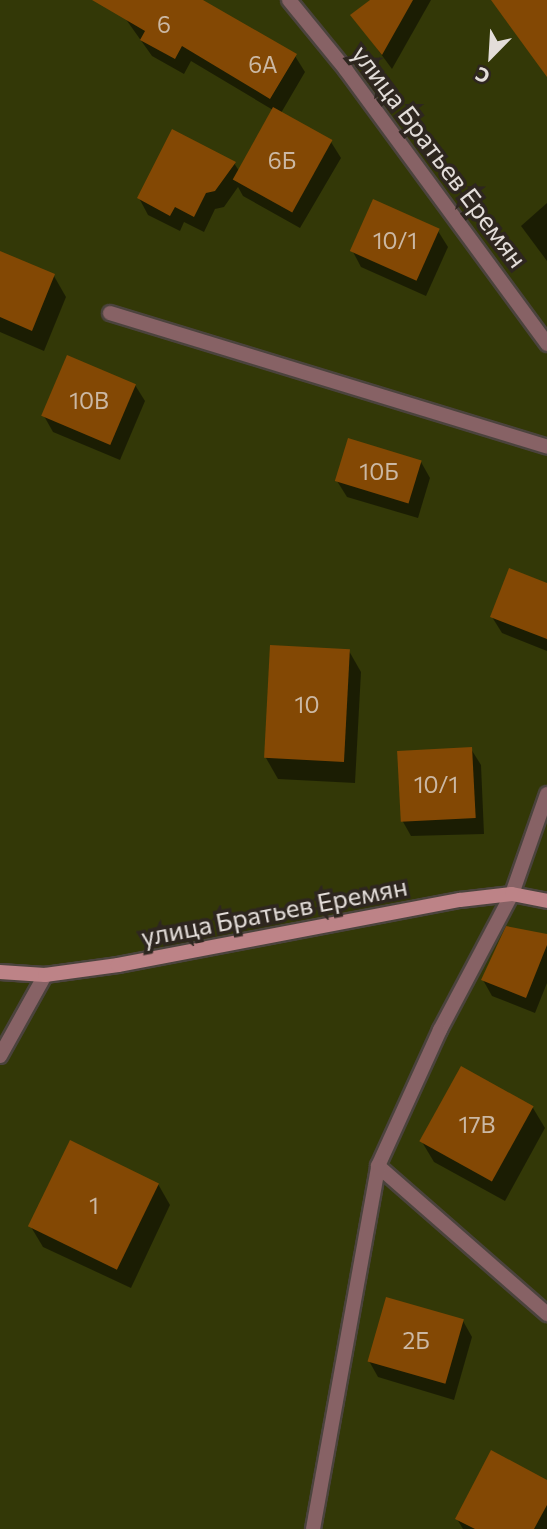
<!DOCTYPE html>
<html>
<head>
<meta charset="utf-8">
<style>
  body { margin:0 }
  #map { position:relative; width:547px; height:1529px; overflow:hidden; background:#2e261f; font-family:Commissioner,sans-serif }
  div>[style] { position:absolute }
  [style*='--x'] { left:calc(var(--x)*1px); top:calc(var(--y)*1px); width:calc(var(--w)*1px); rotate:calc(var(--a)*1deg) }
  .green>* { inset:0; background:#333807; transform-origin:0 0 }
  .shadow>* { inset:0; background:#0007 }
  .building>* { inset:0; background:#834804; transform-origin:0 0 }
  .roads { filter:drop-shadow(2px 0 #4b433d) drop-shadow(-2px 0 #4b433d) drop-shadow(0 2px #4b433d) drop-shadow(0 -2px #4b433d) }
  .lane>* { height:14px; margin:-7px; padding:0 7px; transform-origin:7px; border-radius:7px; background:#876265 }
  .street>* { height:14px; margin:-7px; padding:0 7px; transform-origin:7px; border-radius:7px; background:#876265 }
  .secondary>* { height:14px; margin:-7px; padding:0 7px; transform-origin:7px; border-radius:7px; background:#bd8387 }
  span { translate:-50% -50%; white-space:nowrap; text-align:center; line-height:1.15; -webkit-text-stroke:7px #2e261f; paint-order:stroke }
  .number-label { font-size:23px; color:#cbb8a4 }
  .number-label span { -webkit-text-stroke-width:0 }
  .street-label { font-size:26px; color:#e3ddd9 }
  .north { position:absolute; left:456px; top:21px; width:70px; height:70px; -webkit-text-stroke:5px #2e261f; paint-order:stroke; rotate:204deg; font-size:19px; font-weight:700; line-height:28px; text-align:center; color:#e3ddd9 }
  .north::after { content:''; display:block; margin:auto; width:24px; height:32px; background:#e3ddd9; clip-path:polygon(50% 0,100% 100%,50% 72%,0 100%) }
</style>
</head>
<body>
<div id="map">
  <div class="green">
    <i style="left:0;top:0;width:547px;height:1529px"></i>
  </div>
  <div class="shadow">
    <i style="clip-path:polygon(135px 0,200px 0,295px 56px,305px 72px,281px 113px,331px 142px,341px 158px,300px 228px,243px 196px,238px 187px,224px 207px,215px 209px,204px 232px,184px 222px,180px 231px,148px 215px,139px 198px,234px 163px,239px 171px,273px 110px,191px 61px,184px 74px,152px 56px,125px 18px)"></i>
    <i style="clip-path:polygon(373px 0,431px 0,392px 69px,353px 16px)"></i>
    <i style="clip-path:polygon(547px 203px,547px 261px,521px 226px)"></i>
    <i style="clip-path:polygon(438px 231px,448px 247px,426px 296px,361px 267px,352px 250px)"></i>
    <i style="clip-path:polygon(0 253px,54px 276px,66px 297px,44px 351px,0 332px)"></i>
    <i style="clip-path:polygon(135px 385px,145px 401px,120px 460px,53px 432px,44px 416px)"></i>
    <i style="clip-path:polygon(421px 462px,430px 478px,418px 518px,347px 497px,337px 481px)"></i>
    <i style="clip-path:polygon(547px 585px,547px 651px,502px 633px,492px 617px)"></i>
    <i style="clip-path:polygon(349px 651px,361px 672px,355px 783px,278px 779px,266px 758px)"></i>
    <i style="clip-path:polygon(471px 749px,481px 765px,484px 834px,411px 836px,402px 820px)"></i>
    <i style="clip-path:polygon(547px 936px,547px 983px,535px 1013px,492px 996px,483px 980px)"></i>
    <i style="clip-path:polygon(462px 1068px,533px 1108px,545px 1128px,505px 1201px,434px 1162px,422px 1142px)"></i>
    <i style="clip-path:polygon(158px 1184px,170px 1205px,131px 1288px,43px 1247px,31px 1227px)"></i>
    <i style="clip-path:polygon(463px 1321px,472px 1337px,454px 1400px,378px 1377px,369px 1361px)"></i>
    <i style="clip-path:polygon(547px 1482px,547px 1529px,463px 1529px,457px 1519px)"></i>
  </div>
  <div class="building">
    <i style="clip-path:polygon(92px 0,203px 0,297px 54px,270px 99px,182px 46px,175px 59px,140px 40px,145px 31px)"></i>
    <i style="clip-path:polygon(370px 0,413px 0,382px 55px,350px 15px)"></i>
    <i style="clip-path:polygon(491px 0,547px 0,547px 77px)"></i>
    <i style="left:273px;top:107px;width:68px;height:83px;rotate:29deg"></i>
    <i style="clip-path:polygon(172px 129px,236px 162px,215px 191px,206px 193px,194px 217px,175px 207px,170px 216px,137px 198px)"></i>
    <i style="left:373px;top:199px;width:73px;height:57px;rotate:24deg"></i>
    <i style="clip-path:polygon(0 251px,55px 274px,32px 331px,0 317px)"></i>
    <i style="left:67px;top:355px;width:75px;height:66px;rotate:23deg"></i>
    <i style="left:348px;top:438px;width:77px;height:45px;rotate:17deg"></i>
    <i style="clip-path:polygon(509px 568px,547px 583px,547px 639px,490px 617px)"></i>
    <i style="left:270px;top:645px;width:80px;height:113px;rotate:3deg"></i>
    <i style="left:472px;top:747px;width:71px;height:75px;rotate:87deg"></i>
    <i style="clip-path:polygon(506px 926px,547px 934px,547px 945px,526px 998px,481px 980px)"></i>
    <i style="left:461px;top:1066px;width:83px;height:86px;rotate:29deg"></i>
    <i style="left:70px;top:1140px;width:99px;height:96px;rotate:26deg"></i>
    <i style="left:386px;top:1297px;width:81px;height:67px;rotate:16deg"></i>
    <i style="clip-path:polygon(491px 1450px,547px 1480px,547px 1505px,534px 1529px,475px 1529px,455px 1519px)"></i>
  </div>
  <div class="roads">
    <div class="lane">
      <i style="--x:110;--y:313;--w:457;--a:17"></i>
      <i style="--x:512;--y:894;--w:154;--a:117.9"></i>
      <i style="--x:440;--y:1030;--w:149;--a:114.5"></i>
      <i style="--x:378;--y:1166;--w:225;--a:41.2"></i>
      <i style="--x:313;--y:1529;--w:369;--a:-79.8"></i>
    </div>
    <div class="street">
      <i style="--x:289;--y:0;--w:90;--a:50.8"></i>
      <i style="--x:346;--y:70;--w:340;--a:53.7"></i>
      <i style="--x:512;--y:894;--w:106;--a:-70.7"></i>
      <i style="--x:0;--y:1056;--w:93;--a:-60.9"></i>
    </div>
    <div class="secondary">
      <i style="--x:0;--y:972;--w:45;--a:3.8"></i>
      <i style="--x:45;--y:975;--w:74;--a:-7.8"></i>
      <i style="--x:118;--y:965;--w:348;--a:-10.8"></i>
      <i style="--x:460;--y:900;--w:52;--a:-6.6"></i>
      <i style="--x:512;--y:894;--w:36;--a:11"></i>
    </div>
  </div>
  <div class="number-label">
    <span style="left:164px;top:24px">6</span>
    <span style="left:263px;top:64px">6А</span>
    <span style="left:282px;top:160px">6Б</span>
    <span style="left:395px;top:240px">10/1</span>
    <span style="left:89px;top:400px">10В</span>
    <span style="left:379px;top:471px">10Б</span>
    <span style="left:307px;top:704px">10</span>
    <span style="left:436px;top:784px">10/1</span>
    <span style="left:477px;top:1124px">17В</span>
    <span style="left:94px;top:1205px">1</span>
    <span style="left:416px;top:1340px">2Б</span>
  </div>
  <div class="street-label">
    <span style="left:440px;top:156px;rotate:53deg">улица Братьев Еремян</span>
    <span style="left:274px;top:911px;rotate:-11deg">улица Братьев Еремян</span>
  </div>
  <div class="north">С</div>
</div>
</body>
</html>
